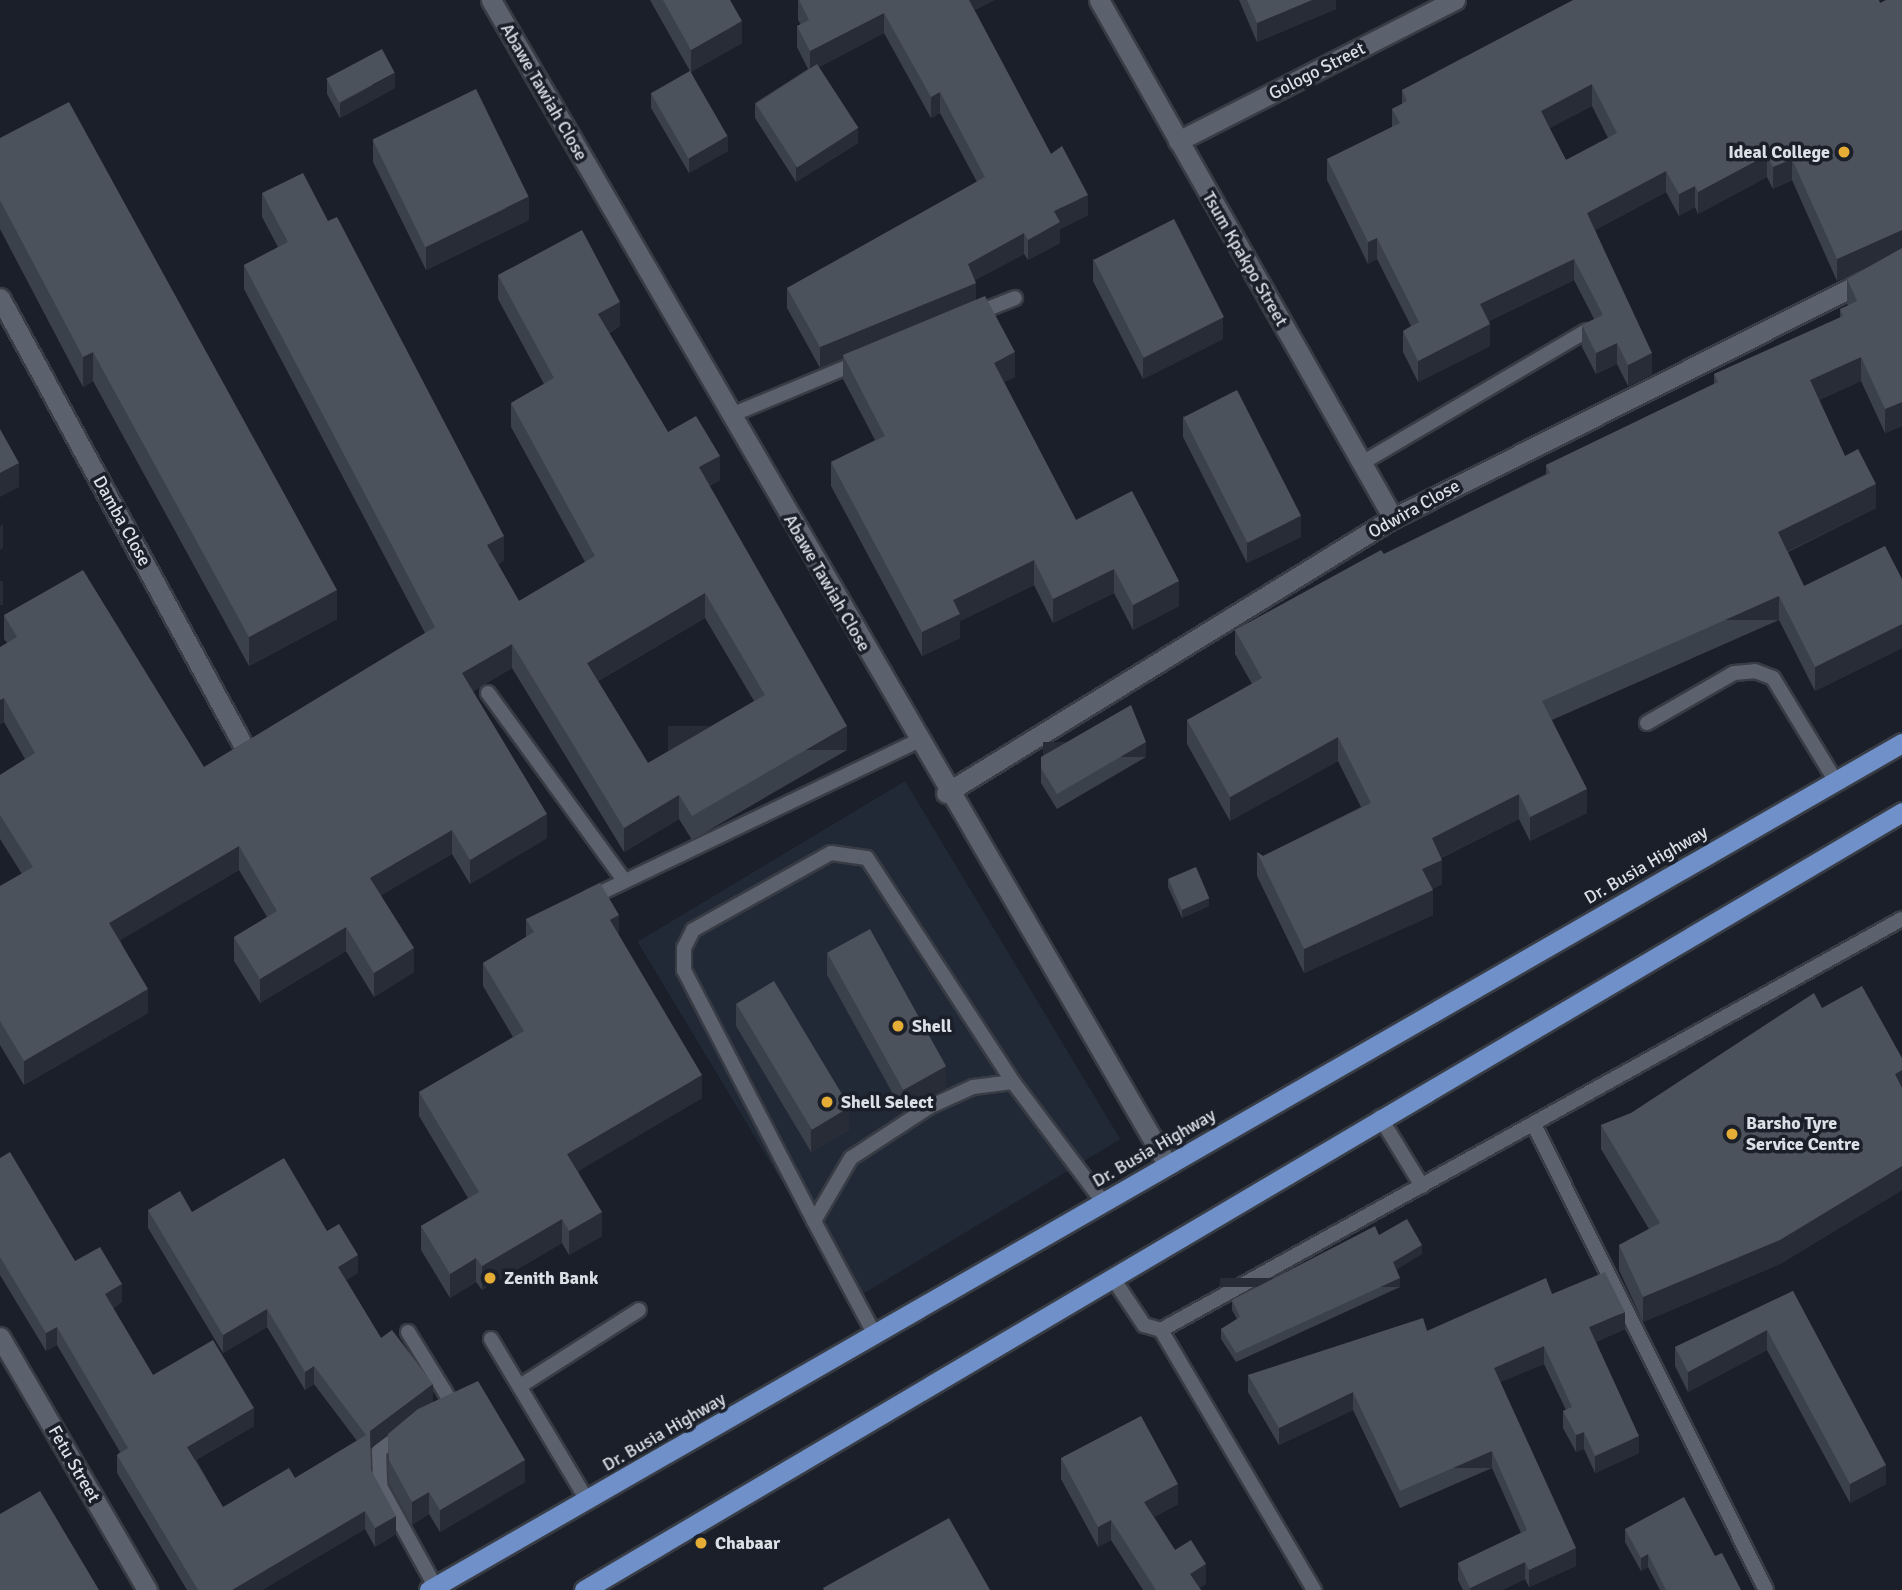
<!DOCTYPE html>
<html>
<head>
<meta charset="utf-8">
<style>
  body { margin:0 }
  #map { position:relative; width:1902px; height:1590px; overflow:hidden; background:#1a1f29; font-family:Signika,sans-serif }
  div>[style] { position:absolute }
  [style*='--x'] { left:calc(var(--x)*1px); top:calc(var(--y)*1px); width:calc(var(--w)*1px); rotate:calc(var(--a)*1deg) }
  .built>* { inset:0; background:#212937; transform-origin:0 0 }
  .roads { filter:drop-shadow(2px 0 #383c44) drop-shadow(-2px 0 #383c44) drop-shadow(0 2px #383c44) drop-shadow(0 -2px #383c44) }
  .service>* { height:14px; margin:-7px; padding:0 7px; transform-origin:7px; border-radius:7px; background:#5b616d }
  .minor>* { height:19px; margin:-9.5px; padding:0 9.5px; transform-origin:9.5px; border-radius:9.5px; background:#5b616d }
  .trunk>* { height:19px; margin:-9.5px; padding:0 9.5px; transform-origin:9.5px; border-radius:9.5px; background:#7090c9 }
  .wall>* { inset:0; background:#3b414b }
  .shaded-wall>* { inset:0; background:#272c36; transform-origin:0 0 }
  .building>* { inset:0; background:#4c525b; transform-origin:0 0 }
  .dots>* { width:19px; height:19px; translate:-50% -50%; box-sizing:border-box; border:4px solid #1a1f29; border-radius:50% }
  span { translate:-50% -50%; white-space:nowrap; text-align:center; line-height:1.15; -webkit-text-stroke:7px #1a1f29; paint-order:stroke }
  .street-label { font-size:18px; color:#dbdfe6 }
  .poi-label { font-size:18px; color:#dbdfe6; font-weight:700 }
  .right { translate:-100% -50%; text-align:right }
  .left { translate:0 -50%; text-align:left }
</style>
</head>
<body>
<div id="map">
  <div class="built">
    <i style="left:905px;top:781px;width:418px;height:312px;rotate:59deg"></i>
  </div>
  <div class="roads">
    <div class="service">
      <i style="--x:975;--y:314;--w:43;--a:-21.8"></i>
      <i style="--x:731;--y:415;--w:139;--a:-22.5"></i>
      <i style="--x:1362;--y:463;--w:260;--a:-30.5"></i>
      <i style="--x:488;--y:693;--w:231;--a:54"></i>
      <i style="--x:1647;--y:723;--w:100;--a:-29.9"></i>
      <i style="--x:1734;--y:673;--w:21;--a:-5"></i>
      <i style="--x:1755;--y:671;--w:19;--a:21"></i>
      <i style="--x:1773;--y:678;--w:119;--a:58.7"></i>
      <i style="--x:590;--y:898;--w:363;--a:-25.6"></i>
      <i style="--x:1380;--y:1117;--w:81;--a:58.7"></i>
      <i style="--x:1535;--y:1127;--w:517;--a:63.48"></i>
      <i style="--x:814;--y:1221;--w:283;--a:-117.4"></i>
      <i style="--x:684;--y:970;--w:22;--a:-90"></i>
      <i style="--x:684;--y:948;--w:20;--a:-63"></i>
      <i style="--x:693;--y:930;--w:158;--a:-29.2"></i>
      <i style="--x:831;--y:853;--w:36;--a:8"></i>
      <i style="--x:867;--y:858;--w:267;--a:56.9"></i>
      <i style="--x:1112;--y:1277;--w:58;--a:56.3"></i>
      <i style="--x:1144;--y:1325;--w:18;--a:16"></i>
      <i style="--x:1161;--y:1330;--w:847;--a:-29.02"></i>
      <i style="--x:1161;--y:1330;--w:302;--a:59.5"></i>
      <i style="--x:408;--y:1332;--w:70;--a:58.3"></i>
      <i style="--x:445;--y:1392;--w:13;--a:63"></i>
      <i style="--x:451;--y:1404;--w:9;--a:153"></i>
      <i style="--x:875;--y:1335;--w:129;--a:-118.2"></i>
      <i style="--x:814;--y:1221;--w:73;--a:-59.6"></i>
      <i style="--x:851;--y:1158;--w:93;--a:-33.2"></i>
      <i style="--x:929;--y:1107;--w:48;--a:-24.4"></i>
      <i style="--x:973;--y:1087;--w:40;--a:-7.1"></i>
      <i style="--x:1013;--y:1082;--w:150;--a:53.1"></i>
      <i style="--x:491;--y:1339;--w:187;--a:59.2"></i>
      <i style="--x:520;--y:1386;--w:141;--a:-32.6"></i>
      <i style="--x:401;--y:1432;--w:29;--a:139"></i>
      <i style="--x:379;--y:1451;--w:35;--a:88"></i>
      <i style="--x:380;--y:1486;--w:114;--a:61.2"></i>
    </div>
    <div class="minor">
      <i style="--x:491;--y:0;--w:1346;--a:59.85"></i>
      <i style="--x:1099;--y:0;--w:596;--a:60.42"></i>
      <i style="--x:1178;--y:141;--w:311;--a:-27"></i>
      <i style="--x:0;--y:298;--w:509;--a:61.47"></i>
      <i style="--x:946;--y:793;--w:525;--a:-31.6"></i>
      <i style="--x:1393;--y:518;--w:570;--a:-26.7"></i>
      <i style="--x:0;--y:1337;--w:293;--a:59.8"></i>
    </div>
    <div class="trunk">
      <i style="--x:429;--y:1590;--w:1699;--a:-29.9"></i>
      <i style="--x:584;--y:1590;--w:1530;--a:-30.55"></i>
    </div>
  </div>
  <div class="wall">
    <i style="clip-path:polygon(650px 0,730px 0,742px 43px,691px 72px,728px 151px,689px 173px,651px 108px,651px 93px,690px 71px)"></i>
    <i style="clip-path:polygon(798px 0,975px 11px,1051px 154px,1088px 215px,1060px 229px,1060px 243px,1028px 260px,1024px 254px,975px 280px,976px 300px,1015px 377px,1004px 382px,1076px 520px,1179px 606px,1133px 630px,1114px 593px,1053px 623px,1034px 585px,960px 621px,960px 638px,922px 656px,831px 486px,831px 462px,875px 440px,843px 379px,843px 358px,820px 368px,787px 308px,787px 288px,977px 182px,940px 113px,931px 118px,884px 33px,819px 67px,858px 143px,796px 182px,755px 118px,755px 103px,808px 69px,797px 47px,797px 26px,801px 25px,798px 20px)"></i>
    <i style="clip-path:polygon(1239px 0,1336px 0,1336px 9px,1257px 42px)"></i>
    <i style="clip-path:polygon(evenodd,1902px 0,1902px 426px,1885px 433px,1861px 381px,1819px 400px,1845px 456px,1876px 508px,1788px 552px,1804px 586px,1902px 579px,1902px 648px,1815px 691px,1779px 620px,1552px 720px,1587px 813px,1530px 841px,1519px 819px,1441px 858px,1442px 884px,1432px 889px,1433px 915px,1304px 973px,1257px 876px,1257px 852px,1263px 856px,1361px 807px,1338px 761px,1230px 821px,1187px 744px,1187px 720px,1252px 684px,1235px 654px,1235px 630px,1384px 554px,1546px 474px,1546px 465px,1714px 384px,1714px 374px,1840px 318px,1840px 309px,1848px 306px,1847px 303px,1847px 279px,1871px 266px,1837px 281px,1792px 180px,1773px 189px,1767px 177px,1698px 214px,1695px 207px,1679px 216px,1666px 192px,1595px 230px,1652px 374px,1628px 386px,1617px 364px,1596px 374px,1582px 347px,1582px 325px,1594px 319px,1574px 280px,1489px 321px,1490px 346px,1418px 382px,1403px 352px,1403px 331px,1411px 326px,1377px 259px,1368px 264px,1327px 180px,1327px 159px,1392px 127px,1392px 109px,1402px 104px,1402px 90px,1880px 3px,1902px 0,1592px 106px,1608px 138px,1566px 160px,1549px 128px,1592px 106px)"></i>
    <i style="clip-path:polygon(327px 79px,395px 88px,340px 118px,327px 94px)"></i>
    <i style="clip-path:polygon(0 138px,337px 619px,249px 666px,93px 381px,83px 387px,0 229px)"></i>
    <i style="clip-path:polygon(373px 140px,529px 220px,426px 270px,373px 162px)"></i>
    <i style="clip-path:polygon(evenodd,262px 193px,504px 560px,498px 564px,519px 601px,585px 562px,511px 427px,511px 403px,544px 384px,498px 299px,498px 275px,620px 326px,609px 333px,668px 432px,720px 480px,709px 486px,847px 750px,692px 840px,679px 819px,624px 852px,512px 668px,473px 691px,547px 838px,470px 884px,452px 854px,381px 895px,414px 972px,374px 997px,346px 951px,260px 1003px,234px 961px,234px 937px,267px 917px,239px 870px,120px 940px,148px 1013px,24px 1085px,0 1045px,0 886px,22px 874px,0 839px,0 775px,25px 759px,4px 722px,0 724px,7px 643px,4px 639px,4px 615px,204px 767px,425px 633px,244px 289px,244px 265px,278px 247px,262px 217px,262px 193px,705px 618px,754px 701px,648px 763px,598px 681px,705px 618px)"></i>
    <i style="clip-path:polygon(1093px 259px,1223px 339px,1143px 379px,1093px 281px)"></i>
    <i style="clip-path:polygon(1183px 416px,1301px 537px,1247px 563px,1183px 437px)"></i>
    <i style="clip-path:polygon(1041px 757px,1146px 757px,1057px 809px,1041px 783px)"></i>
    <i style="clip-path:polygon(1168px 879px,1209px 906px,1182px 918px,1168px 887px)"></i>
    <i style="clip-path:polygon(526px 919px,619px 936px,702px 1098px,578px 1171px,602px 1236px,569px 1255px,562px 1243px,482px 1290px,476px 1282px,450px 1298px,421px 1250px,421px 1226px,468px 1198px,419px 1116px,419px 1092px,513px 1037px,483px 986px,483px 963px,526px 937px)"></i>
    <i style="clip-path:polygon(827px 953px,946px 1089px,903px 1112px,827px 975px)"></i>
    <i style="clip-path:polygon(736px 1003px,849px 1130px,811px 1152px,736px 1026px)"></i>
    <i style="clip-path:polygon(1822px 1008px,1902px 1058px,1902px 1190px,1780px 1264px,1643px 1322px,1619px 1270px,1619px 1245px,1649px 1229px,1601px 1149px,1601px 1125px,1631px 1113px)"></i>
    <i style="clip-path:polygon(0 1158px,75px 1261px,122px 1302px,113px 1308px,153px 1375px,254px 1426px,196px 1460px,223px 1507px,295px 1478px,357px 1441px,314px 1384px,305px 1390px,267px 1327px,223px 1353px,148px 1228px,148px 1210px,192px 1212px,327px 1231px,358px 1273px,346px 1280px,381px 1338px,433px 1402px,525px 1482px,440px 1532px,429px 1514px,412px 1525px,389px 1483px,388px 1435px,370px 1448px,371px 1470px,396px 1534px,375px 1547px,365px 1529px,262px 1590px,187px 1590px,117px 1473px,117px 1455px,120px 1452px,57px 1345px,46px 1351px,0 1275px)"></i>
    <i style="clip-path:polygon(1379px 1235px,1422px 1254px,1396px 1269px,1400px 1287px,1236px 1362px,1221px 1339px,1221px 1329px,1237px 1319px,1232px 1310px,1232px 1300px)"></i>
    <i style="clip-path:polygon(1793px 1291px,1886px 1484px,1850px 1503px,1767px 1350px,1688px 1392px,1675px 1366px,1675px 1347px)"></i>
    <i style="clip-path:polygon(1552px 1294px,1625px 1329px,1596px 1342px,1639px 1453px,1595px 1473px,1584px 1449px,1576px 1452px,1563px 1428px,1563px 1411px,1566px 1410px,1544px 1364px,1500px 1382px,1576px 1566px,1529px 1587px,1525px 1579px,1502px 1590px,1463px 1590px,1458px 1580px,1458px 1563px,1521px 1533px,1492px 1468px,1400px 1508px,1353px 1410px,1279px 1445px,1248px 1392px,1248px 1375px,1427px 1331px)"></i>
    <i style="clip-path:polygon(1061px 1458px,1178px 1504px,1154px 1517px,1175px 1550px,1206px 1584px,1199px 1588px,1201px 1590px,1143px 1590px,1111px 1540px,1098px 1547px,1061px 1479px)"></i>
    <i style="clip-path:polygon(1625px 1529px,1715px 1556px,1741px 1590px,1660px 1590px,1648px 1567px,1641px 1571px,1625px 1542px)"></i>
  </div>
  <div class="shaded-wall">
    <i style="clip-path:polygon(966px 0,995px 0,966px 15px)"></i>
    <i style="clip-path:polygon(1312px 0,1336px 0,1336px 9px,1257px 42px,1257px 23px)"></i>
    <i style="clip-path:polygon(884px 13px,884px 33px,810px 72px,810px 51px)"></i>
    <i style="clip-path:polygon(742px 21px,742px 43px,691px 72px,691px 50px)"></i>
    <i style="clip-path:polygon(395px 73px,395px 88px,340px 118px,340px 103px)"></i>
    <i style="clip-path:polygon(1592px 84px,1592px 106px,1541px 133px,1541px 111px)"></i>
    <i style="clip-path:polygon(940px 92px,940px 113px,931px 118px,931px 97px)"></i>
    <i style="clip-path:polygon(858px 128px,858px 143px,796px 182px,796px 167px)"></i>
    <i style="clip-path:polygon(728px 136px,728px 151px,689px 173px,689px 158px)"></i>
    <i style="clip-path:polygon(1767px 155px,1767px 177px,1698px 214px,1698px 192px)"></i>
    <i style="clip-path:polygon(1792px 159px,1792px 180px,1773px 189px,1773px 167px)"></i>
    <i style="clip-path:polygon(1666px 171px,1666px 192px,1587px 234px,1587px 213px)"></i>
    <i style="clip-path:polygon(1695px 186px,1695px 207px,1679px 216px,1679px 194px)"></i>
    <i style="clip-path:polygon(1088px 195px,1088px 215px,1060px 229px,1060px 243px,1028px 260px,1028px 240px,1054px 211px)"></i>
    <i style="clip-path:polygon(529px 197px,529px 220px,426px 270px,426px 247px)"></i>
    <i style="clip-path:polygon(1902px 230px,1902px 252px,1837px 281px,1837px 259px)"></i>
    <i style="clip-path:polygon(1024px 233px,1024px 254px,968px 284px,968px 264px)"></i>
    <i style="clip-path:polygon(1377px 238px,1377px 259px,1368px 264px,1368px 242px)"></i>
    <i style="clip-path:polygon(1574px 259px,1574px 280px,1480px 325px,1480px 304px)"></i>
    <i style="clip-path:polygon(976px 283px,976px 303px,843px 355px,843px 358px,820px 368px,820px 347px)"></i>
    <i style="clip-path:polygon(620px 302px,620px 326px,598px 338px,598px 314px)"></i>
    <i style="clip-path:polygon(1223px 317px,1223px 339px,1143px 379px,1143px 357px)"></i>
    <i style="clip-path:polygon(1490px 324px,1490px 346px,1418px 382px,1418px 361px)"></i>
    <i style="clip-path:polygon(1617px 343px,1617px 364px,1596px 374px,1596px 353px)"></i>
    <i style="clip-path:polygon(93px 352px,93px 381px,83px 387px,83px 357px)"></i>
    <i style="clip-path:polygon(1015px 352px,1015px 377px,994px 387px,994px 363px)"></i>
    <i style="clip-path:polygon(1652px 353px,1652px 374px,1628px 386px,1628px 365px)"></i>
    <i style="clip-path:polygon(1861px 357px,1861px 381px,1810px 404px,1810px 380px)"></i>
    <i style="clip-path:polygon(1902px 402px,1902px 426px,1885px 433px,1885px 409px)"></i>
    <i style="clip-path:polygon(720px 456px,720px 480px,699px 491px,699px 467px)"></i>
    <i style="clip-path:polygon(19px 463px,19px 487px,0 497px,0 473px)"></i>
    <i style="clip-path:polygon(1876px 484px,1876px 508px,1778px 556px,1778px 532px)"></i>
    <i style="clip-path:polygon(1301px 516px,1301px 537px,1247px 563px,1247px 542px)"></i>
    <i style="clip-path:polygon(3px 524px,3px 548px,0 550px,0 526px)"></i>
    <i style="clip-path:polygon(504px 536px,504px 560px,487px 569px,487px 545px)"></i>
    <i style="clip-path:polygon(1034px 560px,1034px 585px,960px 621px,960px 638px,922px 656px,922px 632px,953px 600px)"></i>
    <i style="clip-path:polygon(1114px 569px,1114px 593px,1053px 623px,1053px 599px)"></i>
    <i style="left:3px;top:581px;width:24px;height:3px;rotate:90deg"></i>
    <i style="clip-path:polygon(1179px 581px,1179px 606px,1133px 630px,1133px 605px)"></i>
    <i style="clip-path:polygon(337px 590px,337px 619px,249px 666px,249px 637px)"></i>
    <i style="clip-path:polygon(705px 593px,705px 618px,587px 687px,587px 663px)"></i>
    <i style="left:1779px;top:596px;width:24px;height:259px;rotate:90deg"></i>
    <i style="clip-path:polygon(1902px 624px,1902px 648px,1815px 691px,1815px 667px)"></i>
    <i style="clip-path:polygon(512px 644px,512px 668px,462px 697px,462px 673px)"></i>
    <i style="clip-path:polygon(4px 698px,4px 722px,0 724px,0 700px)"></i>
    <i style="left:847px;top:726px;width:24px;height:179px;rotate:90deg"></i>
    <i style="clip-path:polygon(1338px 737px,1338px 761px,1230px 821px,1230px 797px)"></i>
    <i style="left:1146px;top:742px;width:15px;height:103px;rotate:90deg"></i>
    <i style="clip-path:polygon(1587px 789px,1587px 813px,1530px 841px,1530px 817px)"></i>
    <i style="clip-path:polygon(1519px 794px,1519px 819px,1432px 862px,1432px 838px)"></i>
    <i style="clip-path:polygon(679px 795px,679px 819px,624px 852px,624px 828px)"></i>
    <i style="clip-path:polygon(547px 814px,547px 838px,470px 884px,470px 860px)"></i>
    <i style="clip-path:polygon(452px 830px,452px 854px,370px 902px,370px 878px)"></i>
    <i style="clip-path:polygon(239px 846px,239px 870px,109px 947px,109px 923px)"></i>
    <i style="clip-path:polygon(1442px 860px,1442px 884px,1422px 894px,1422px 869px)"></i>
    <i style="clip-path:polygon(1433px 890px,1433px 915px,1304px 973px,1304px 949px)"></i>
    <i style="clip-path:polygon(1209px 898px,1209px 906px,1182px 918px,1182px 910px)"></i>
    <i style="clip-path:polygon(619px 915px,619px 939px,610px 920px)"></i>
    <i style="clip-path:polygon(346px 927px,346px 951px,260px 1003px,260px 979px)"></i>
    <i style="clip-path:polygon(414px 948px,414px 972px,374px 997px,374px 973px)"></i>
    <i style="clip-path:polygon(148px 989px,148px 1013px,24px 1085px,24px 1061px)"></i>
    <i style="clip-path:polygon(946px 1066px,946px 1089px,903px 1112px,903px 1090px)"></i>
    <i style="clip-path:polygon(1902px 1070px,1902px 1095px,1895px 1074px)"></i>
    <i style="clip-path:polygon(702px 1075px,702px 1098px,567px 1178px,567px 1154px)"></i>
    <i style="clip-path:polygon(849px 1107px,849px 1130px,811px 1152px,811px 1129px)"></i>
    <i style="clip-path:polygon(1902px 1166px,1902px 1190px,1780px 1264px,1643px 1322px,1643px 1297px)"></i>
    <i style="clip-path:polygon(602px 1212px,602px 1236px,569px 1255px,569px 1231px)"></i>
    <i style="clip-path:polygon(562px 1219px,562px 1243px,482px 1290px,482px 1266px)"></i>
    <i style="clip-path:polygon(1422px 1245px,1422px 1254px,1393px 1272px,1393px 1262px)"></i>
    <i style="clip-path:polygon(358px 1255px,358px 1273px,338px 1285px,338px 1267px)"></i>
    <i style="clip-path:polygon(476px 1258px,476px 1282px,450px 1298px,450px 1274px)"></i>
    <i style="left:1400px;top:1278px;width:9px;height:180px;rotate:90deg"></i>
    <i style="clip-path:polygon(122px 1284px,122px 1302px,105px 1312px,105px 1294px)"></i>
    <i style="clip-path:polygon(267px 1309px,267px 1327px,223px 1353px,223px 1335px)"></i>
    <i style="clip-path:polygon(1625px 1312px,1625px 1329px,1589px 1345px,1589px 1327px)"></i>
    <i style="clip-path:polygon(57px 1327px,57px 1345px,46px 1351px,46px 1333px)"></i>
    <i style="clip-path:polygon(1767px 1330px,1767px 1350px,1688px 1392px,1688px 1372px)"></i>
    <i style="clip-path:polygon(1544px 1346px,1544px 1364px,1494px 1385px,1494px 1368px)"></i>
    <i style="clip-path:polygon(314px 1366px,314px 1384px,305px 1390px,305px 1372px)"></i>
    <i style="clip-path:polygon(433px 1384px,433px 1402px,370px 1449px,370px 1431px)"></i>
    <i style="clip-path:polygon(1353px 1392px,1353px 1410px,1279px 1445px,1279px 1428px)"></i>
    <i style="clip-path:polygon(254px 1408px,254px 1426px,187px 1465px,187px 1447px)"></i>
    <i style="clip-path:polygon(1584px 1432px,1584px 1449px,1576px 1452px,1576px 1435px)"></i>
    <i style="clip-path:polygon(1639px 1436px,1639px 1453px,1595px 1473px,1595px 1456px)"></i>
    <i style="left:1492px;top:1451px;width:17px;height:100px;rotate:90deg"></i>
    <i style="clip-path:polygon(525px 1460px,525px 1482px,440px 1532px,440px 1510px)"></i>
    <i style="clip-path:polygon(1886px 1465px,1886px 1484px,1850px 1503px,1850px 1484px)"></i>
    <i style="clip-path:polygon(1178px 1484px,1178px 1504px,1144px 1522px,1144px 1502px)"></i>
    <i style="clip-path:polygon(429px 1492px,429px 1514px,412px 1525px,412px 1502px)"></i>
    <i style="clip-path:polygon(365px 1511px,365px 1529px,262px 1590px,232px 1590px)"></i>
    <i style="clip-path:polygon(396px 1516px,396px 1534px,375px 1547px,375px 1528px)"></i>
    <i style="clip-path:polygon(1111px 1520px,1111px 1540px,1098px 1547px,1098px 1527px)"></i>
    <i style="clip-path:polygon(1576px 1548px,1576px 1566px,1529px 1587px,1529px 1570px)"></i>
    <i style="clip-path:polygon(1648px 1554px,1648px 1567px,1641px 1571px,1641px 1558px)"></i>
    <i style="clip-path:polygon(1525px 1562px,1525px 1579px,1502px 1590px,1470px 1590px,1470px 1588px)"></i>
    <i style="clip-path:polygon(1206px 1564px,1206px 1584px,1196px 1590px,1190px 1574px)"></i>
  </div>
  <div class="building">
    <i style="clip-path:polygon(663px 0,730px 0,742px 21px,691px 50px)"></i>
    <i style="clip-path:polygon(799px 0,969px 0,1051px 154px,1062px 146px,1088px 195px,1054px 211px,1060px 222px,1028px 240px,1024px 233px,968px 264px,976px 283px,820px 347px,787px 288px,985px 177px,940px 92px,931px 97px,884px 13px,810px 51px,797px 26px,809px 20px)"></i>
    <i style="clip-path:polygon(1247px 0,1312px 0,1257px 23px)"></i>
    <i style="clip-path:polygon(evenodd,1573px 0,1879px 0,1880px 3px,1886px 0,1902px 0,1902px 230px,1837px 259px,1792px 159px,1773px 167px,1767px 155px,1698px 192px,1695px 186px,1679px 194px,1666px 171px,1587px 213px,1652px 353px,1628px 365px,1617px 343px,1596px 353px,1582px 325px,1603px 315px,1574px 259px,1480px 304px,1490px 324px,1418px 361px,1403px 331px,1419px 322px,1377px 238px,1368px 242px,1327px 159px,1400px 123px,1392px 109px,1407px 101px,1402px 90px,1573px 0,1592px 84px,1617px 133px,1566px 160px,1541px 111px,1592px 84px)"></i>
    <i style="left:382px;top:49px;width:27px;height:63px;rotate:62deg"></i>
    <i style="left:817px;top:64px;width:76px;height:73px;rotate:57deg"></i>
    <i style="left:690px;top:71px;width:75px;height:45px;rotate:60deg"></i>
    <i style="left:476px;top:89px;width:120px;height:115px;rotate:64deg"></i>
    <i style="clip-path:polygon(69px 102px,337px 590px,249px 637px,93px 352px,83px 357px,0 200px,0 138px)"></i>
    <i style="clip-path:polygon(evenodd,303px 173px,328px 221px,337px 217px,504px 536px,487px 545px,519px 601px,595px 556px,511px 403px,554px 378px,498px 275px,582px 230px,620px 302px,598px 314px,668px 432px,696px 416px,720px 456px,699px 467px,847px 726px,692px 816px,679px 795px,624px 828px,512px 644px,462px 673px,547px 814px,470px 860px,452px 830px,370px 878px,414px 948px,374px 973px,346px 927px,260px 979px,234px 937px,277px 911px,239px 846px,109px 923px,148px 989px,24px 1061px,0 1021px,0 886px,33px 867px,0 815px,0 775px,35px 753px,4px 698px,0 700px,0 647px,17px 637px,4px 615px,83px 570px,204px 767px,435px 627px,244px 265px,288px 242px,262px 193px,303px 173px,705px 593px,765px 695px,648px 763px,587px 663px,705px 593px)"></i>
    <i style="left:1174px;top:219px;width:110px;height:90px;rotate:63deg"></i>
    <i style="clip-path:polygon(1902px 248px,1902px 402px,1885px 409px,1861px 357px,1810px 380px,1845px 456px,1858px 449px,1876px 484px,1778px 532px,1804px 586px,1885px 546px,1902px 579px,1902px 624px,1815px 667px,1779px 596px,1542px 701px,1587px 789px,1530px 817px,1519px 794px,1432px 838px,1442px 860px,1422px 869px,1433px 890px,1304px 949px,1257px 852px,1263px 856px,1371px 803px,1338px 737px,1230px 797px,1187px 720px,1262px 678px,1235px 630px,1381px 550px,1384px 554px,1550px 473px,1546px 465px,1718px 382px,1714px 374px,1843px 316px,1840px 309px,1857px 301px,1847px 279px)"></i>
    <i style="clip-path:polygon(985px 296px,1015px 352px,994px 363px,1076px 520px,1132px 491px,1179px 581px,1133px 605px,1114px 569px,1053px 599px,1034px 560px,953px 600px,960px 614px,922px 632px,831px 462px,885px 436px,843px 355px)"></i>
    <i style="left:1237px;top:390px;width:141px;height:60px;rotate:63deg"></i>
    <i style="clip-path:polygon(0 429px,19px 463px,0 473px)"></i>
    <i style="clip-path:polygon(1131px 705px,1146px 742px,1057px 794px,1041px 768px,1041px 757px)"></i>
    <i style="left:1196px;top:867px;width:34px;height:30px;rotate:67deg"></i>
    <i style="clip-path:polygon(600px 883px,619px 915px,610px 920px,702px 1075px,567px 1154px,602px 1212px,569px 1231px,562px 1219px,482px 1266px,476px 1258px,450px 1274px,421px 1226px,479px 1192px,419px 1092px,524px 1031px,483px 963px,534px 932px,526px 919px)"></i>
    <i style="left:870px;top:929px;width:157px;height:49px;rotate:61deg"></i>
    <i style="left:774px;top:981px;width:147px;height:44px;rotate:59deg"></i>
    <i style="clip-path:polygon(1862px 986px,1902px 1058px,1902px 1070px,1895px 1074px,1902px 1088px,1902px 1166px,1780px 1240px,1643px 1297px,1619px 1245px,1660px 1223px,1601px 1125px,1631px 1113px,1814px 993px,1822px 1008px)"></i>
    <i style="clip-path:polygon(10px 1152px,75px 1261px,100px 1247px,122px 1284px,105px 1294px,153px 1375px,213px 1340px,254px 1408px,187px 1447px,223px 1507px,289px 1468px,295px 1478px,366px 1435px,314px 1366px,305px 1372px,267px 1309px,223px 1335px,148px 1210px,180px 1191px,192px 1212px,284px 1158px,327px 1231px,339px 1224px,358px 1255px,338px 1267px,381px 1338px,392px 1330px,433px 1384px,370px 1431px,371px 1470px,396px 1516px,375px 1528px,365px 1511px,232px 1590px,198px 1590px,117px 1455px,128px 1448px,57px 1327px,46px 1333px,0 1257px,0 1158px)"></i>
    <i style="clip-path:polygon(1407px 1219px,1422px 1245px,1393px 1262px,1400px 1278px,1236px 1353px,1221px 1329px,1240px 1317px,1232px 1300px,1375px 1226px,1379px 1235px)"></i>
    <i style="clip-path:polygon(1605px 1272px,1625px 1312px,1589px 1327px,1639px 1436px,1595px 1456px,1584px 1432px,1576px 1435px,1563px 1411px,1572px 1407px,1544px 1346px,1494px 1368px,1576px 1548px,1529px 1570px,1525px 1562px,1470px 1588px,1458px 1563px,1527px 1530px,1492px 1451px,1400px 1491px,1353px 1392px,1279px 1428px,1248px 1375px,1423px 1318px,1427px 1331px,1546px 1278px,1552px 1294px)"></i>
    <i style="clip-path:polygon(1793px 1291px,1886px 1465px,1850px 1484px,1767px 1330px,1688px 1372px,1675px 1347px)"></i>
    <i style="clip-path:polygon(478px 1381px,525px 1460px,440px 1510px,429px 1492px,412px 1502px,389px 1460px,388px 1434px,418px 1409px)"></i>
    <i style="clip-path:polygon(1141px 1416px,1178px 1484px,1144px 1502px,1175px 1550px,1191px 1540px,1206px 1564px,1190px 1574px,1201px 1590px,1156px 1590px,1111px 1520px,1098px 1527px,1061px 1458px)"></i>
    <i style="clip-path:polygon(40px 1491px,99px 1590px,0 1590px,0 1514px)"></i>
    <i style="clip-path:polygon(1684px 1497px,1715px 1556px,1722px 1553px,1741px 1590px,1666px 1590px,1648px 1554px,1641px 1558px,1625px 1529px)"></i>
    <i style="clip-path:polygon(949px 1518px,990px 1590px,824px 1590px,823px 1588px)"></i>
  </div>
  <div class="dots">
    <i style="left:1844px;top:152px;background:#e6ad36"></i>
    <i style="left:898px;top:1026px;background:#e6ad36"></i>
    <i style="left:827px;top:1102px;background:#e6ad36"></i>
    <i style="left:1732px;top:1134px;background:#e6ad36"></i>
    <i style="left:490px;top:1278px;background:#e6ad36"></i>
    <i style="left:701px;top:1543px;background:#e6ad36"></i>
  </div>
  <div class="street-label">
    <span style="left:1317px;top:71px;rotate:-27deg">Gologo Street</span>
    <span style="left:544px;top:92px;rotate:60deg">Abawe Tawiah Close</span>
    <span style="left:1245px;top:259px;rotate:60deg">Tsum Kpakpo Street</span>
    <span style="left:1414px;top:509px;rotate:-29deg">Odwira Close</span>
    <span style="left:122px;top:521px;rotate:61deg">Damba Close</span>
    <span style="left:827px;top:583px;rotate:60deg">Abawe Tawiah Close</span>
    <span style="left:1646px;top:865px;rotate:-30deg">Dr. Busia Highway</span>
    <span style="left:1154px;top:1148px;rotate:-30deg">Dr. Busia Highway</span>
    <span style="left:664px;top:1432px;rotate:-30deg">Dr. Busia Highway</span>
    <span style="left:74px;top:1464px;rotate:60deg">Fetu Street</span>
  </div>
  <div class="poi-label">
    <span class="right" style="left:1830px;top:152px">Ideal College</span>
    <span class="left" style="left:912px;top:1026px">Shell</span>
    <span class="left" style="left:841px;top:1102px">Shell Select</span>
    <span class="left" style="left:1746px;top:1134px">Barsho Tyre<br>Service Centre</span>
    <span class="left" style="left:504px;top:1278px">Zenith Bank</span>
    <span class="left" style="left:715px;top:1543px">Chabaar</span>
  </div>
</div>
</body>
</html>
